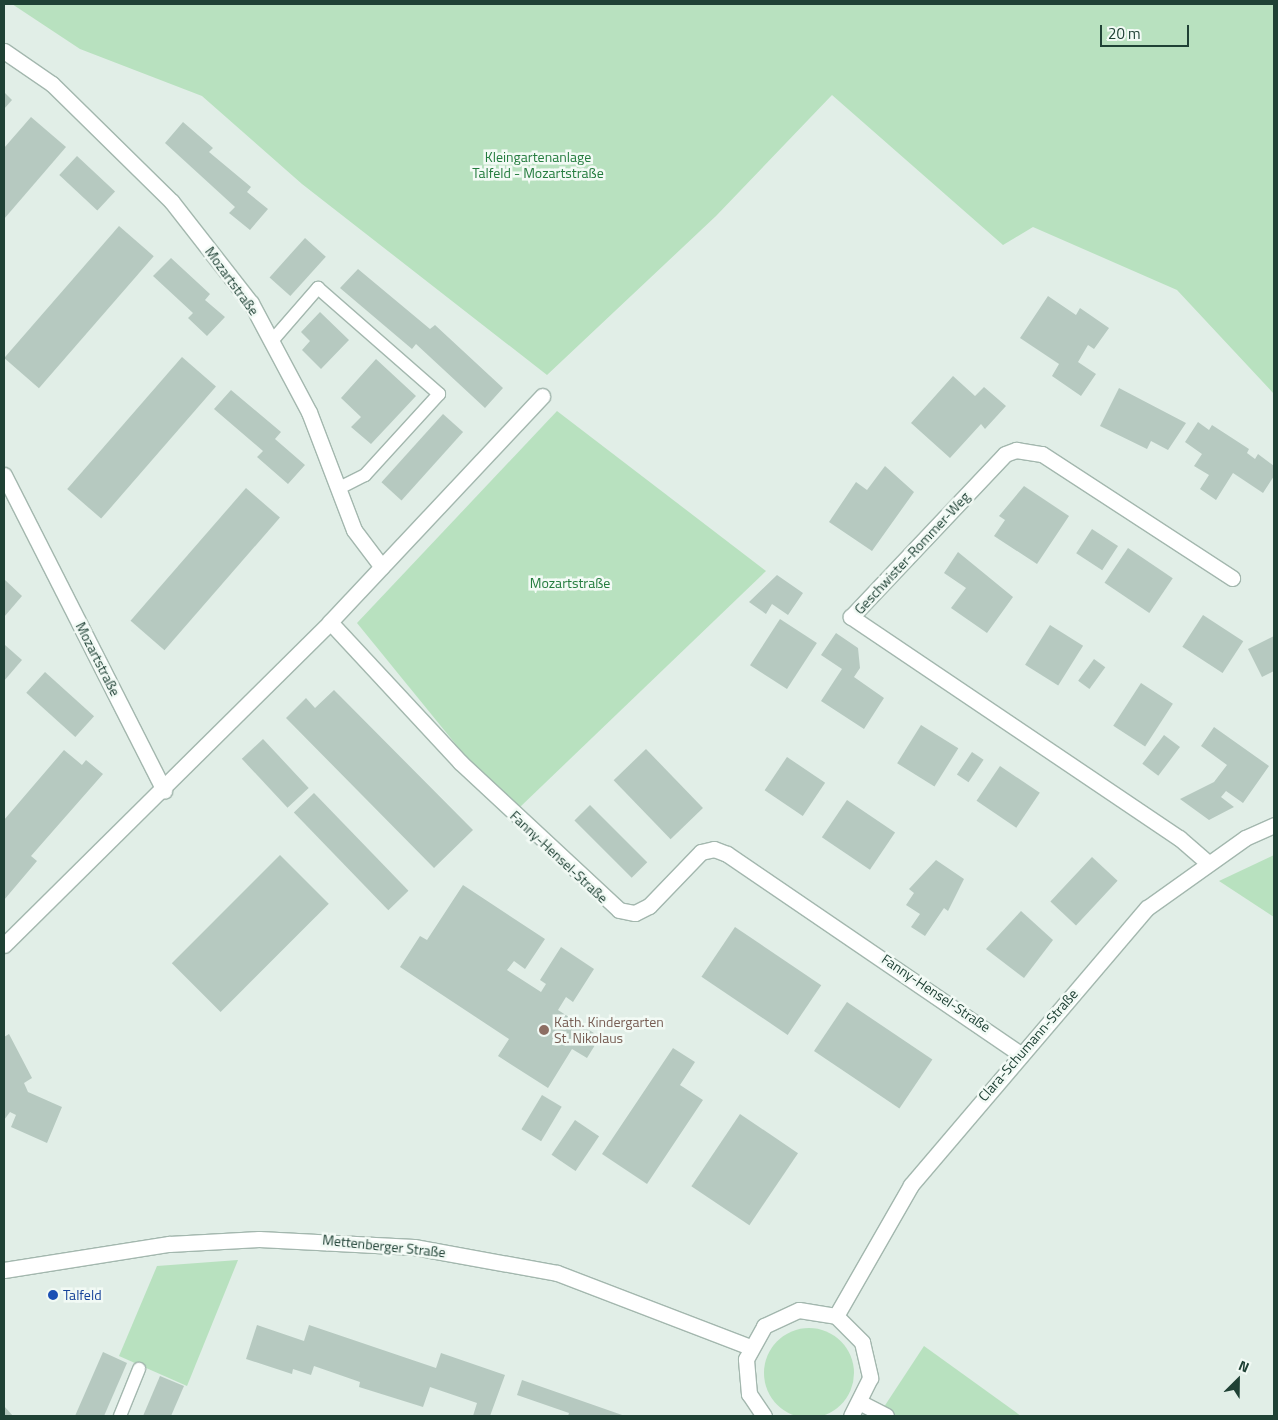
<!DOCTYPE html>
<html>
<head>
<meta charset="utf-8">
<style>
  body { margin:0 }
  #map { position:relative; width:1278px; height:1420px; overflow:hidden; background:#e1eee7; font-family:"Titillium Web",sans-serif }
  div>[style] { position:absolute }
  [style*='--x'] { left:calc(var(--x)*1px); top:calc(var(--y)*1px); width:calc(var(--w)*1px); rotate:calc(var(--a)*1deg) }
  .green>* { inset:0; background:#b8e1bf }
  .round { border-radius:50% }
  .building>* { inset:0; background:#b6c9c0; transform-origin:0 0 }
  .roads { filter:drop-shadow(1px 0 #a3b7ae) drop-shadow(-1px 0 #a3b7ae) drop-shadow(0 1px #a3b7ae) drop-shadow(0 -1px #a3b7ae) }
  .service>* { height:12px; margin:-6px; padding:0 6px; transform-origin:6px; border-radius:6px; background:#fff }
  .minor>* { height:15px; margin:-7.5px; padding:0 7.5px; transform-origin:7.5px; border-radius:7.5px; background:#fff }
  .secondary>* { height:15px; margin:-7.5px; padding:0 7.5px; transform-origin:7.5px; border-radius:7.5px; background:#fff }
  .dots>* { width:14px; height:14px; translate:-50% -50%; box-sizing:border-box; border:2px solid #f2faf5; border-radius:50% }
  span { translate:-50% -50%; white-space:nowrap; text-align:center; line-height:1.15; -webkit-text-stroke:5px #f2faf5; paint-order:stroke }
  .park-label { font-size:14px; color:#247c3e }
  .street-label { font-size:14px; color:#1f4135 }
  .education-label { font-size:14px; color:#785e54 }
  .left { translate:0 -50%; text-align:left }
  .transit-label { font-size:14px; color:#164399 }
  .frame { position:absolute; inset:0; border:5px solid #1f4135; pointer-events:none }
  .north { position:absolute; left:1213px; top:1355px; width:50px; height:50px; -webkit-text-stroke:4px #f2faf5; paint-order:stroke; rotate:23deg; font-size:14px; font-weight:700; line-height:20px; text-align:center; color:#1f4135 }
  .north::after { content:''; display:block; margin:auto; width:18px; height:22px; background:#1f4135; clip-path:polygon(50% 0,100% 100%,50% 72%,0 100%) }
  .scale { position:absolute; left:1100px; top:25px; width:89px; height:22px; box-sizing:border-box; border:2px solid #1f4135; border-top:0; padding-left:6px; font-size:15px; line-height:18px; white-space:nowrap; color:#1f4135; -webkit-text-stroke:4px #f2faf5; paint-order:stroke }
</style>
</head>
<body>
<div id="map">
  <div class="green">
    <i style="clip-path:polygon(12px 4px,1274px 4px,1274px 394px,1177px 290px,1033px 227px,1003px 245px,832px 95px,716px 216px,547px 375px,302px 184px,202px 96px,80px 49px)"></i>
    <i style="clip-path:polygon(557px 411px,766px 571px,519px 808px,462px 752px,357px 623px)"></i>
    <i style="clip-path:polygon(1274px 855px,1274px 917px,1219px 881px)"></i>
    <i style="clip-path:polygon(238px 1260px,187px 1386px,119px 1356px,157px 1266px)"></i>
    <i class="round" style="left:764px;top:1328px;width:90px;height:90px"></i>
    <i style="clip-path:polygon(924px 1346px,1021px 1416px,878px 1416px)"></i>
  </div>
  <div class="building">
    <i style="clip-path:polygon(4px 92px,12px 100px,4px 109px)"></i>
    <i style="clip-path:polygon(31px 117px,66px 147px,4px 219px,4px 148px)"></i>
    <i style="clip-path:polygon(183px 122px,213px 148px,209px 152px,251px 187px,247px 192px,268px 209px,250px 230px,229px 213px,235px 207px,165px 143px)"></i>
    <i style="left:77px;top:156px;width:52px;height:26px;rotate:43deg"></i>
    <i style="left:119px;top:226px;width:46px;height:175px;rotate:41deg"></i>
    <i style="left:305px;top:238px;width:28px;height:53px;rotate:42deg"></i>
    <i style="clip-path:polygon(171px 258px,210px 294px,205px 300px,225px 317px,207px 336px,188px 318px,193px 313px,153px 276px)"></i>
    <i style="clip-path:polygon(358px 269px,430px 329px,435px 325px,503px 388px,485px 408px,416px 344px,412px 349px,340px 288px)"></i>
    <i style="clip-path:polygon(1048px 296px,1076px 315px,1080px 308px,1109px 328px,1094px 349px,1088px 345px,1078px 362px,1096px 374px,1081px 396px,1052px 376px,1059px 364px,1020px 338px)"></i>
    <i style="clip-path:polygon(320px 312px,349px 340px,321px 369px,302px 350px,310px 341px,301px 332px)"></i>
    <i style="left:182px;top:357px;width:45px;height:175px;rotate:41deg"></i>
    <i style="clip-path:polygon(376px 359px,416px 396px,371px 444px,351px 427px,361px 417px,341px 398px)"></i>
    <i style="clip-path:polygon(953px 376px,975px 396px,984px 387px,1006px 406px,985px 429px,981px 424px,950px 458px,911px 423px)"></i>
    <i style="clip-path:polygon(1119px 388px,1186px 423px,1168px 450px,1151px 441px,1147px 449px,1100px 426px)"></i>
    <i style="clip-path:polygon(231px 390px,281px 432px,275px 439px,305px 465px,288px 484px,257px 457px,263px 451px,214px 409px)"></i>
    <i style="left:443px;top:414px;width:27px;height:92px;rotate:42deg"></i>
    <i style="clip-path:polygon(1198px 422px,1209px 430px,1212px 425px,1249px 449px,1247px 453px,1255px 459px,1258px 454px,1274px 466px,1274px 476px,1263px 493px,1233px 473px,1216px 500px,1200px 489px,1209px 475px,1194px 466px,1202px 454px,1185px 442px)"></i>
    <i style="clip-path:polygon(885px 466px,914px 492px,872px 551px,829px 522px,856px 482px,867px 490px)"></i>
    <i style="clip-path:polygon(1024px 486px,1069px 516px,1037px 564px,994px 536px,1005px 520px,999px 516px)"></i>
    <i style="left:246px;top:488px;width:45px;height:176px;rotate:41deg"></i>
    <i style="left:1092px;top:529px;width:31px;height:29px;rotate:33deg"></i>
    <i style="left:1128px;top:548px;width:54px;height:42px;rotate:34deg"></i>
    <i style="clip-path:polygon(958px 552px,1013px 597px,987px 633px,951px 608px,966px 588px,944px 573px)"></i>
    <i style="clip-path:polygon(777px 575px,803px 593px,788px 615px,772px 604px,766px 614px,749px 602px)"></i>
    <i style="clip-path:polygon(4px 579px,22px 596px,4px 617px)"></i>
    <i style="left:1203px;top:615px;width:48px;height:38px;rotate:33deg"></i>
    <i style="left:780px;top:619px;width:44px;height:55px;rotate:33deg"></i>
    <i style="left:1050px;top:625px;width:39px;height:47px;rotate:32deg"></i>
    <i style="clip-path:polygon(836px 633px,858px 648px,860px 668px,854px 677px,884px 698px,864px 729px,821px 701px,842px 669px,821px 655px)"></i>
    <i style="clip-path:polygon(1274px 636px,1274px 671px,1262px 677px,1248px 649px)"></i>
    <i style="clip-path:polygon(5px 645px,22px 660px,4px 681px,4px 646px)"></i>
    <i style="left:1094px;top:659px;width:14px;height:27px;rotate:36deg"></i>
    <i style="left:45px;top:672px;width:66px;height:28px;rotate:42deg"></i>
    <i style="left:1141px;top:683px;width:38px;height:51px;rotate:33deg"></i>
    <i style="clip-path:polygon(334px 690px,473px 830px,434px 868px,286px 718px,306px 698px,315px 708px)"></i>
    <i style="left:921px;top:725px;width:44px;height:45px;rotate:32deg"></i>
    <i style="clip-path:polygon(1214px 727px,1269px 766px,1243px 803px,1226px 791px,1221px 797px,1234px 807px,1209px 820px,1180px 799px,1214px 782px,1227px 765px,1201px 746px)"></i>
    <i style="left:1164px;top:735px;width:20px;height:36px;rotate:37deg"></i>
    <i style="left:263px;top:739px;width:67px;height:29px;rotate:47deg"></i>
    <i style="left:646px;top:749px;width:82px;height:45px;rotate:46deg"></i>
    <i style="clip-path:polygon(64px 750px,82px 765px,86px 760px,103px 774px,31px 856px,37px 861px,4px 900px,4px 820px)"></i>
    <i style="left:972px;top:752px;width:14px;height:27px;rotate:34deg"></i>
    <i style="left:787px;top:757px;width:46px;height:40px;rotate:34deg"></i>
    <i style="left:1000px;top:766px;width:48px;height:42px;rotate:34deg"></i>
    <i style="left:314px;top:793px;width:136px;height:28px;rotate:46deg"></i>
    <i style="left:847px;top:800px;width:58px;height:45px;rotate:34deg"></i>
    <i style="left:590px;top:805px;width:81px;height:22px;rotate:45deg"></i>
    <i style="left:280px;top:855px;width:69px;height:153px;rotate:45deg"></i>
    <i style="left:1092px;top:857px;width:35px;height:61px;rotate:43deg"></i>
    <i style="clip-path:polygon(936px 860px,964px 879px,948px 911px,944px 908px,925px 936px,911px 927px,920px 914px,906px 905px,914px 893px,909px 889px)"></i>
    <i style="clip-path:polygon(463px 885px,545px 939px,525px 969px,514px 961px,507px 970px,541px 992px,546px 984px,540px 980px,561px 947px,594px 969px,573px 1002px,566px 997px,558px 1010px,600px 1037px,587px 1058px,572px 1049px,548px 1088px,498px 1056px,509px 1039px,400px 967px,420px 936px,427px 940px)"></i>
    <i style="clip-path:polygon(1021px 911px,1053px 940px,1024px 978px,986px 949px)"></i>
    <i style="left:735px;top:927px;width:104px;height:60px;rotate:34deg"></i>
    <i style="left:847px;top:1002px;width:103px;height:59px;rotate:34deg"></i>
    <i style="clip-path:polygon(9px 1034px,32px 1078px,24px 1083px,28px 1092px,62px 1107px,47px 1143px,11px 1127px,16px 1115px,10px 1112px,4px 1120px,4px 1037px)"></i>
    <i style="clip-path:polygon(673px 1048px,695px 1062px,680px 1085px,703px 1100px,647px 1184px,602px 1154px)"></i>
    <i style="left:542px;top:1095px;width:23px;height:40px;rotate:31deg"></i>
    <i style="left:740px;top:1114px;width:70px;height:87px;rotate:34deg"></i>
    <i style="left:575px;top:1120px;width:29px;height:42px;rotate:34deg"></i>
    <i style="clip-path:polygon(257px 1325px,304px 1341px,309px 1325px,436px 1368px,441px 1353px,505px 1375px,490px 1416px,473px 1416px,477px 1403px,430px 1387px,423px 1407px,359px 1387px,360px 1382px,314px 1366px,311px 1375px,293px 1369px,292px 1374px,246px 1359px)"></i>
    <i style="clip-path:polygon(103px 1352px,127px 1363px,104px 1416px,75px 1416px)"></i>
    <i style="clip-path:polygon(160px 1376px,184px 1386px,171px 1416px,143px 1416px)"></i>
    <i style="clip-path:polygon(522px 1380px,625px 1416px,568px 1416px,569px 1413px,517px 1395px)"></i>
    <i style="clip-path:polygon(4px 1406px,13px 1416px,4px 1416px)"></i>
  </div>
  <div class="roads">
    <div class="service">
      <i style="--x:271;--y:342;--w:72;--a:-49"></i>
      <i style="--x:318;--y:288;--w:161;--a:41.2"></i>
      <i style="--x:439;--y:394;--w:110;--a:132.4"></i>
      <i style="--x:365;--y:475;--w:28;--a:153"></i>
      <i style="--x:120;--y:1416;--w:51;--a:-68"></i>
    </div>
    <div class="minor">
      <i style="--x:4;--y:51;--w:58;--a:34.5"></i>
      <i style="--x:52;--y:84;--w:168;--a:44.5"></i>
      <i style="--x:172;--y:202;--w:128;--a:52"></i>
      <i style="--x:251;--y:303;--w:123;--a:62"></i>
      <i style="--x:309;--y:412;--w:126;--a:69.1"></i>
      <i style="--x:354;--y:530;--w:46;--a:52.9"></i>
      <i style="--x:4;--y:475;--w:354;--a:63.1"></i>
      <i style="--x:330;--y:622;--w:191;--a:47.1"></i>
      <i style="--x:460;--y:762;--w:217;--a:42.9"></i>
      <i style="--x:619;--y:910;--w:16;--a:11"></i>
      <i style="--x:635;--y:913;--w:16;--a:-27"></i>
      <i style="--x:649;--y:906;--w:75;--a:-46.1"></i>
      <i style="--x:701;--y:852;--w:13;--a:-13"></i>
      <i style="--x:714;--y:849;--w:14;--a:21"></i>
      <i style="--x:727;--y:854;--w:355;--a:34.3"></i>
      <i style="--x:1208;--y:863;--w:38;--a:-139"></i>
      <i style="--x:1179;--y:838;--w:396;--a:-146"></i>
      <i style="--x:851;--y:617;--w:224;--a:-46.6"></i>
      <i style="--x:1005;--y:454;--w:12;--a:-20"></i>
      <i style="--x:1016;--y:450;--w:26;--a:9"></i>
      <i style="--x:1042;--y:454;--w:227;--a:33.1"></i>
      <i style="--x:4;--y:945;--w:459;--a:-44.7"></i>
      <i style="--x:330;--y:622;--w:310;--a:-46.8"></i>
      <i style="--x:836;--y:1316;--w:151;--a:-60.2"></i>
      <i style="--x:911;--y:1185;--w:364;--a:-49.6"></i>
      <i style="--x:1147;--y:908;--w:120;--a:-35.5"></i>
      <i style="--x:1245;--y:838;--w:32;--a:-24"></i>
    </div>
    <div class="secondary">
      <i style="--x:4;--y:1270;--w:167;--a:-9"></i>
      <i style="--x:169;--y:1244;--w:90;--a:-3.2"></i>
      <i style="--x:259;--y:1239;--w:155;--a:3"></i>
      <i style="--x:414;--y:1247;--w:145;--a:10.3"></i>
      <i style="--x:557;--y:1273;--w:207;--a:21"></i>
      <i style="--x:861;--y:1403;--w:28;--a:27"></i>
      <i style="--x:764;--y:1416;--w:27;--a:-124"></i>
      <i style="--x:749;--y:1394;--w:35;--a:-95"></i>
      <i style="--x:746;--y:1359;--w:38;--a:-61"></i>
      <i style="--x:764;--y:1326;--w:38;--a:-25"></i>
      <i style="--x:799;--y:1310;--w:37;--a:9"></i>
      <i style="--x:836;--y:1316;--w:37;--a:45"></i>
      <i style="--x:862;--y:1342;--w:37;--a:77"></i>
      <i style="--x:870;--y:1378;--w:42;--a:116.6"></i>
    </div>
  </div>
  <div class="dots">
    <i style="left:544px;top:1030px;background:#8d6e63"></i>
    <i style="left:53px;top:1295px;background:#1a4fb4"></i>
  </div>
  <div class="park-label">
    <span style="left:538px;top:165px">Kleingartenanlage<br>Talfeld - Mozartstraße</span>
    <span style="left:570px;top:583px">Mozartstraße</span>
  </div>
  <div class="street-label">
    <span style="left:232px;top:281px;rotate:54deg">Mozartstraße</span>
    <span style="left:912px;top:553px;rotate:-47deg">Geschwister-Rommer-Weg</span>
    <span style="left:98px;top:659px;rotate:63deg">Mozartstraße</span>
    <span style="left:559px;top:857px;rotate:43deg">Fanny-Hensel-Straße</span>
    <span style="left:936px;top:993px;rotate:34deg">Fanny-Hensel-Straße</span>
    <span style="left:1028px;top:1045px;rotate:-49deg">Clara-Schumann-Straße</span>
    <span style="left:384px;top:1246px;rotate:6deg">Mettenberger Straße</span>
  </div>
  <div class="education-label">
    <span class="left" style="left:554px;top:1030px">Kath. Kindergarten<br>St. Nikolaus</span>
  </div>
  <div class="transit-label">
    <span class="left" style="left:63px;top:1295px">Talfeld</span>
  </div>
  <div class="frame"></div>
  <div class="north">N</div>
  <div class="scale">20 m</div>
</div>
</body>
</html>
